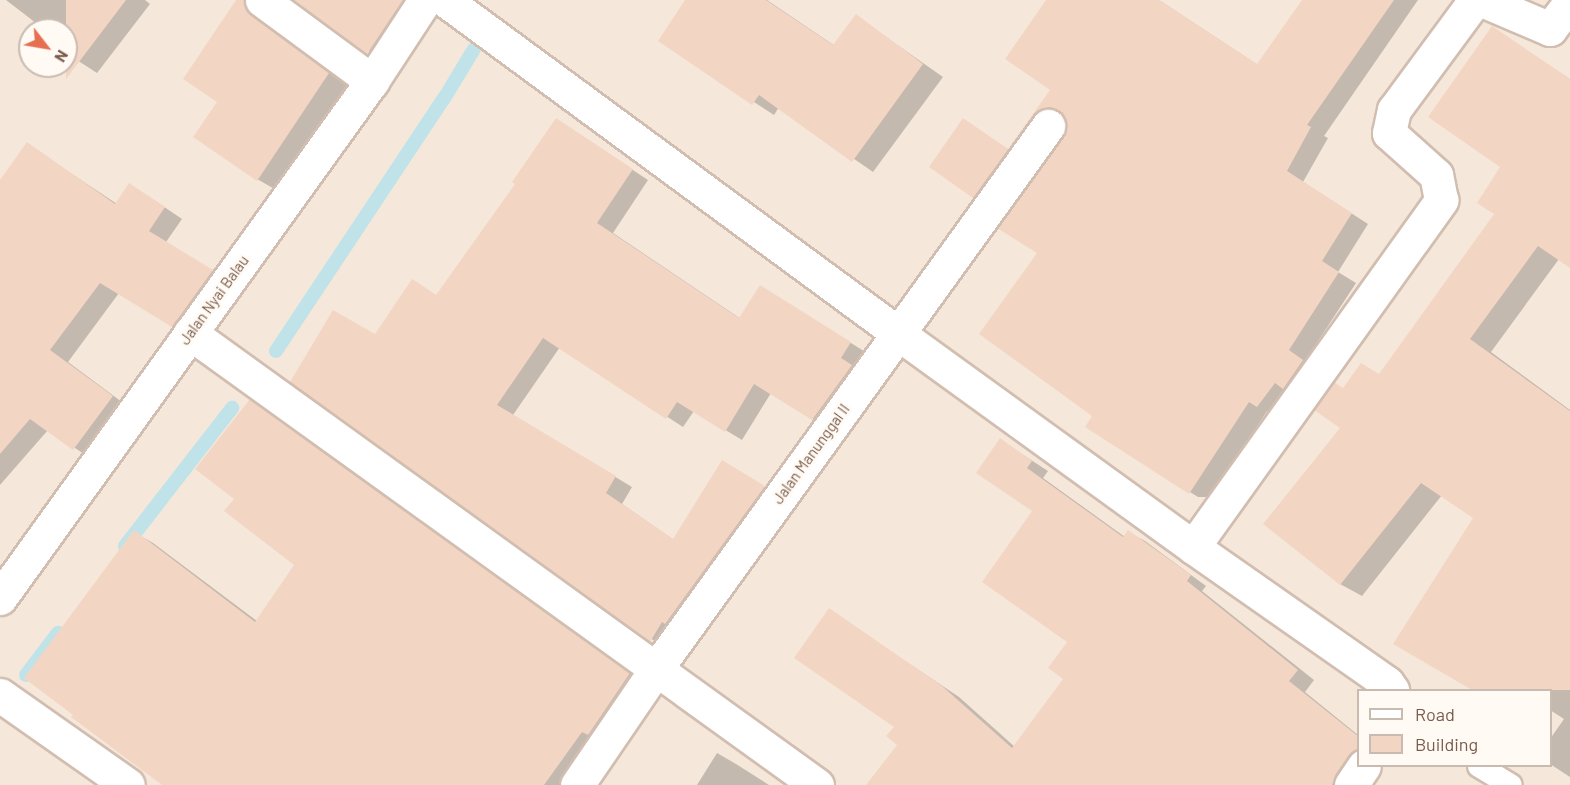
<!DOCTYPE html>
<html>
<head>
<meta charset="utf-8">
<style>
  body { margin:0 }
  #map { position:relative; width:1570px; height:785px; overflow:hidden; background:#fdf6ec; font-family:Barlow,sans-serif }
  div>[style] { position:absolute }
  [style*='--x'] { left:calc(var(--x)*1px); top:calc(var(--y)*1px); width:calc(var(--w)*1px); rotate:calc(var(--a)*1deg) }
  .residential>* { inset:0; background:#f5e8da }
  .shadow>* { inset:0; background:#0003 }
  .stream>* { height:14px; margin:-7px; padding:0 7px; transform-origin:7px; border-radius:7px; background:#bfe3e8 }
  .building>* { inset:0; background:#f3d5c3 }
  .roads { filter:drop-shadow(2px 0 #d1beb0) drop-shadow(-2px 0 #d1beb0) drop-shadow(0 2px #d1beb0) drop-shadow(0 -2px #d1beb0) }
  .lane>* { height:22px; margin:-11px; padding:0 11px; transform-origin:11px; border-radius:11px; background:#fff }
  .street>* { height:33px; margin:-16.5px; padding:0 16.5px; transform-origin:16.5px; border-radius:16.5px; background:#fff }
  span { translate:-50% -50%; white-space:nowrap; text-align:center; line-height:1.15; -webkit-text-stroke:5px #fffaf3; paint-order:stroke }
  .street-label { font-size:15px; color:#7a5c4d }
  .legend { position:absolute; left:1357px; top:689px; width:195px; height:78px; box-sizing:border-box; background:#fffaf3; border:2px solid #cabbb1; margin:0; padding:8px 10px; list-style:none; font-size:18px; color:#7a5c4d }
  .legend li { display:flex; align-items:center; gap:12px; height:30px }
  .legend b { width:30px; border:2px solid #cabbb1 }
  .north { position:absolute; left:18px; top:18px; width:60px; height:60px; box-sizing:border-box; background:#fffaf3; border:2px solid #cabbb1; border-radius:50%; rotate:121deg; font-size:16px; font-weight:700; line-height:24px; text-align:center; color:#7a5c4d }
  .north::after { content:''; display:block; margin:auto; width:21px; height:27px; background:#e76f51; clip-path:polygon(50% 0,100% 100%,50% 72%,0 100%) }
</style>
</head>
<body>
<div id="map">
  <div class="residential">
    <i style="clip-path:polygon(evenodd,0 0,1570px 0,1570px 785px,0 785px,0 0,30px 30px,66px 30px,66px 66px,30px 66px,30px 30px,0 0,1358px 690px,1550px 690px,1550px 766px,1358px 766px,1358px 690px)"></i>
  </div>
  <div class="shadow">
    <i style="clip-path:polygon(6px 0,145px 0,150px 4px,97px 73px,66px 53px,66px 30px,45px 30px)"></i>
    <i style="clip-path:polygon(296px 0,428px 0,389px 65px)"></i>
    <i style="clip-path:polygon(687px 0,767px 0,835px 46px,856px 16px,943px 77px,873px 172px,779px 107px,774px 115px,660px 41px)"></i>
    <i style="clip-path:polygon(1048px 0,1159px 0,1258px 65px,1304px 0,1418px 0,1324px 136px,1328px 138px,1303px 182px,1368px 224px,1338px 272px,1356px 283px,1305px 361px,1320px 371px,1275px 416px,1267px 411px,1211px 497px,1198px 497px,1180px 486px,1094px 416px,1040px 253px,1068px 127px,1066px 117px,1059px 118px,991px 207px,974px 197px,964px 120px,1009px 150px,1052px 89px)"></i>
    <i style="clip-path:polygon(252px 18px,273px 30px,349px 86px,278px 191px,257px 179px,219px 101px)"></i>
    <i style="clip-path:polygon(1492px 28px,1570px 79px,1570px 266px,1559px 259px,1491px 352px,1570px 410px,1570px 777px,1550px 764px,1550px 739px,1564px 719px,1550px 710px,1550px 690px,1523px 690px,1498px 673px,1486px 690px,1475px 690px,1395px 644px,1475px 517px,1442px 495px,1362px 596px,1340px 584px,1344px 389px,1380px 375px,1496px 214px,1502px 167px)"></i>
    <i style="clip-path:polygon(557px 120px,648px 180px,613px 233px,741px 319px,777px 297px,867px 353px,830px 429px,771px 393px,742px 440px,694px 411px,683px 427px,560px 347px,513px 415px,632px 487px,622px 504px,674px 540px,739px 471px,780px 497px,667px 650px,292px 382px,375px 336px,413px 280px,437px 296px,517px 184px)"></i>
    <i style="clip-path:polygon(27px 144px,117px 204px,148px 196px,182px 219px,166px 242px,230px 282px,191px 337px,119px 293px,68px 362px,130px 408px,93px 460px,48px 430px,0 485px,0 182px)"></i>
    <i style="clip-path:polygon(250px 401px,269px 412px,649px 686px,571px 785px,165px 785px,134px 532px,153px 543px,257px 621px,296px 565px,236px 499px)"></i>
    <i style="clip-path:polygon(1000px 440px,1048px 471px,1043px 478px,1125px 537px,1128px 532px,1145px 541px,1206px 586px,1202px 591px,1314px 680px,1305px 692px,1358px 735px,1358px 766px,1351px 785px,879px 785px,899px 745px,896px 727px,829px 610px,959px 697px,1015px 747px,1065px 679px,1070px 641px,1035px 511px)"></i>
    <i style="clip-path:polygon(717px 753px,736px 764px,769px 785px,697px 785px)"></i>
  </div>
  <div class="stream">
    <i style="--x:276;--y:351;--w:305;--a:-56.4"></i>
    <i style="--x:445;--y:97;--w:56;--a:-58.9"></i>
    <i style="--x:125;--y:546;--w:175;--a:-52.2"></i>
    <i style="--x:26;--y:675;--w:53;--a:-52.7"></i>
  </div>
  <div class="building">
    <i style="clip-path:polygon(66px 0,126px 0,66px 79px)"></i>
    <i style="clip-path:polygon(236px 0,244px 0,245px 8px,251px 15px,329px 73px,257px 181px,193px 137px,217px 102px,183px 79px)"></i>
    <i style="clip-path:polygon(294px 0,403px 0,367px 54px)"></i>
    <i style="clip-path:polygon(685px 0,766px 0,833px 45px,856px 14px,923px 64px,852px 162px,759px 95px,752px 105px,658px 41px)"></i>
    <i style="clip-path:polygon(1046px 0,1159px 0,1257px 64px,1302px 0,1394px 0,1307px 125px,1311px 127px,1287px 171px,1352px 213px,1322px 261px,1339px 272px,1289px 350px,1303px 360px,1283px 389px,1275px 383px,1257px 407px,1249px 402px,1189px 494px,1085px 427px,1092px 416px,979px 334px,1037px 253px,997px 228px,1063px 137px,1067px 127px,1065px 118px,1059px 111px,1050px 107px,1041px 109px,1033px 115px,973px 198px,929px 167px,963px 118px,1008px 149px,1050px 90px,1005px 59px)"></i>
    <i style="clip-path:polygon(1492px 26px,1570px 79px,1570px 268px,1538px 246px,1470px 339px,1570px 411px,1570px 690px,1472px 690px,1393px 644px,1473px 518px,1421px 483px,1340px 585px,1263px 524px,1340px 428px,1314px 410px,1334px 382px,1343px 388px,1361px 363px,1379px 374px,1494px 214px,1477px 203px,1500px 167px,1428px 117px)"></i>
    <i style="clip-path:polygon(556px 118px,633px 169px,597px 223px,739px 318px,760px 285px,851px 342px,841px 358px,852px 365px,812px 420px,754px 384px,725px 432px,677px 402px,666px 419px,543px 338px,497px 405px,616px 476px,606px 493px,673px 539px,722px 460px,765px 486px,665px 624px,662px 622px,650px 642px,290px 382px,333px 310px,375px 334px,412px 279px,436px 295px,515px 184px,512px 182px)"></i>
    <i style="clip-path:polygon(27px 142px,115px 204px,129px 183px,165px 207px,149px 231px,213px 270px,172px 327px,100px 283px,50px 350px,113px 396px,73px 450px,30px 419px,0 454px,0 180px)"></i>
    <i style="clip-path:polygon(250px 399px,630px 673px,588px 735px,582px 732px,544px 785px,162px 785px,71px 717px,73px 715px,24px 678px,134px 530px,255px 622px,294px 565px,224px 511px,234px 499px,195px 469px)"></i>
    <i style="clip-path:polygon(1000px 438px,1032px 461px,1027px 468px,1123px 537px,1128px 530px,1191px 575px,1187px 581px,1298px 670px,1289px 681px,1359px 737px,1359px 749px,1349px 755px,1336px 774px,1332px 785px,866px 785px,897px 745px,886px 736px,894px 727px,794px 658px,829px 608px,942px 686px,1012px 748px,1063px 679px,1048px 668px,1067px 642px,982px 582px,1032px 511px,976px 473px)"></i>
  </div>
  <div class="roads">
    <div class="lane">
      <i style="--x:1479;--y:766;--w:37;--a:31"></i>
    </div>
    <div class="street">
      <i style="--x:262;--y:0;--w:137;--a:36.4"></i>
      <i style="--x:445;--y:0;--w:564;--a:36.34"></i>
      <i style="--x:899;--y:334;--w:363;--a:35.9"></i>
      <i style="--x:1193;--y:547;--w:237;--a:35"></i>
      <i style="--x:1387;--y:683;--w:9;--a:54"></i>
      <i style="--x:1482;--y:0;--w:74;--a:23.1"></i>
      <i style="--x:1550;--y:29;--w:34;--a:-53"></i>
      <i style="--x:190;--y:333;--w:773;--a:35.79"></i>
      <i style="--x:1193;--y:547;--w:427;--a:-54.4"></i>
      <i style="--x:1441;--y:200;--w:25;--a:-101"></i>
      <i style="--x:1436;--y:175;--w:63;--a:-138.2"></i>
      <i style="--x:1389;--y:133;--w:24;--a:-78"></i>
      <i style="--x:1394;--y:110;--w:137;--a:-53.6"></i>
      <i style="--x:0;--y:598;--w:637;--a:-54.26"></i>
      <i style="--x:372;--y:81;--w:97;--a:-56.8"></i>
      <i style="--x:0;--y:695;--w:156;--a:35.1"></i>
      <i style="--x:577;--y:785;--w:140;--a:-55.7"></i>
      <i style="--x:656;--y:669;--w:670;--a:-54.17"></i>
      <i style="--x:1351;--y:785;--w:23;--a:-56"></i>
    </div>
  </div>
  <div class="street-label">
    <span style="left:214px;top:300px;rotate:-54deg">Jalan Nyai Balau</span>
    <span style="left:811px;top:454px;rotate:-54deg">Jalan Manunggal II</span>
  </div>
  <ul class="legend">
  <li><b style="height:8px;background:#fff"></b>Road</li>
  <li><b style="height:16px;background:#f3d5c3"></b>Building</li>
  </ul>
  <div class="north">N</div>
</div>
</body>
</html>
